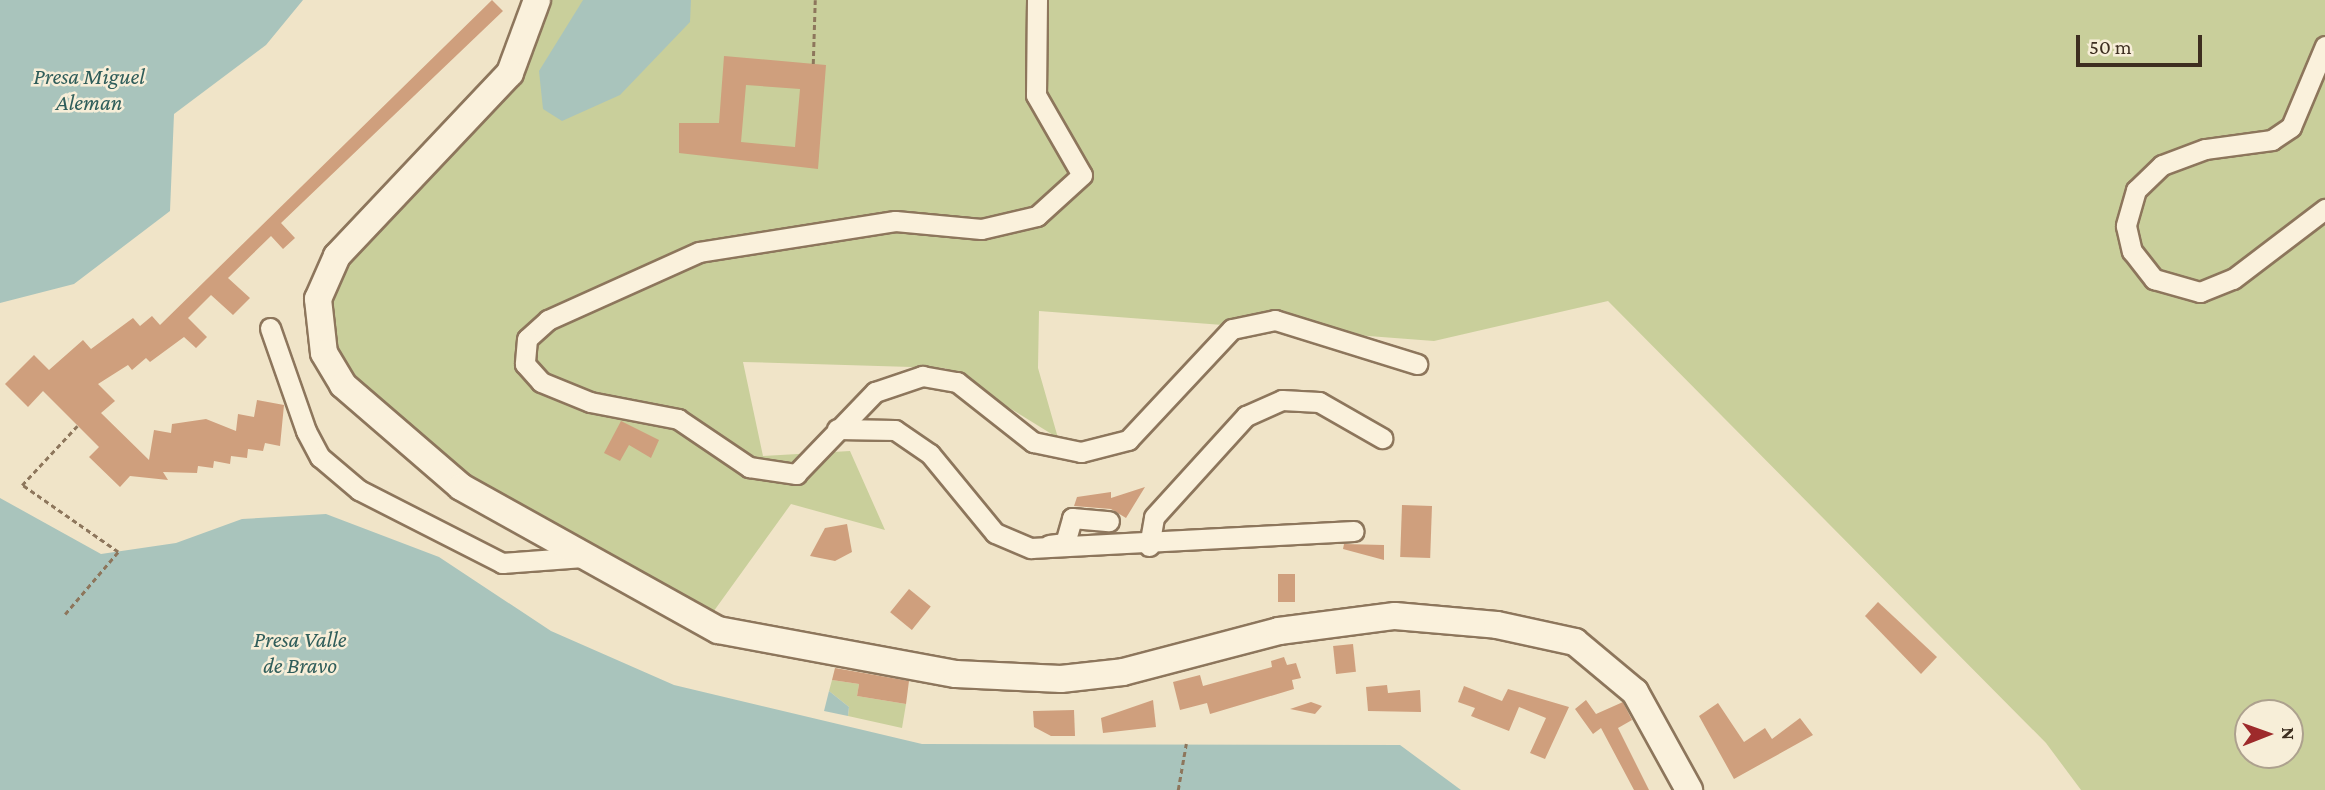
<!DOCTYPE html>
<html>
<head>
<meta charset="utf-8">
<style>
  body { margin:0 }
  #map { position:relative; width:2325px; height:790px; overflow:hidden; background:#f0e4c8; font-family:"Crimson Pro",serif }
  div>[style] { position:absolute }
  [style*='--x'] { left:calc(var(--x)*1px); top:calc(var(--y)*1px); width:calc(var(--w)*1px); rotate:calc(var(--a)*1deg) }
  .green>* { inset:0; background:#c9cf9b }
  .water>* { inset:0; background:#a9c4bc }
  .building>* { inset:0; background:#cf9f7d; transform-origin:0 0 }
  .path>* { height:2.5px; margin-top:-1.25px; transform-origin:0; background:repeating-linear-gradient(90deg,#8d765c 0 5px,transparent 0 8.5px) }
  .roads { filter:drop-shadow(2px 0 #8d765c) drop-shadow(-2px 0 #8d765c) drop-shadow(0 2px #8d765c) drop-shadow(0 -2px #8d765c) }
  .minor>* { height:19px; margin:-9.5px; padding:0 9.5px; transform-origin:9.5px; border-radius:9.5px; background:#faf1dc }
  .secondary>* { height:26px; margin:-13px; padding:0 13px; transform-origin:13px; border-radius:13px; background:#faf1dc }
  span { translate:-50% -50%; white-space:nowrap; text-align:center; line-height:1.15; -webkit-text-stroke:5px #f7eed8; paint-order:stroke }
  .water-label { font-size:23px; color:#2f5d5a; font-style:italic }
  .north { position:absolute; left:2234px; top:699px; width:70px; height:70px; box-sizing:border-box; background:#f7eed8; border:2px solid #ada18e; border-radius:50%; rotate:89deg; font-size:19px; font-weight:700; line-height:28px; text-align:center; color:#3d2e20 }
  .north::after { content:''; display:block; margin:auto; width:24px; height:32px; background:#9e2a2b; clip-path:polygon(50% 0,100% 100%,50% 72%,0 100%) }
  .scale { position:absolute; left:2076px; top:35px; width:126px; height:32px; box-sizing:border-box; border:4px solid #3d2e20; border-top:0; padding-left:9px; font-size:21px; line-height:24px; white-space:nowrap; color:#3d2e20; -webkit-text-stroke:5px #f7eed8; paint-order:stroke }
</style>
</head>
<body>
<div id="map">
  <div class="green">
    <i style="clip-path:polygon(evenodd,546px 0,2325px 0,2325px 790px,2081px 790px,2046px 743px,1608px 301px,1434px 341px,1039px 311px,1038px 368px,1058px 438px,945px 368px,743px 362px,763px 456px,850px 451px,885px 530px,791px 504px,711px 615px,462px 480px,333px 357px,329px 301px,342px 266px,517px 76px,546px 0,2248px 713px,2290px 713px,2290px 755px,2248px 755px,2248px 713px)"></i>
    <i style="clip-path:polygon(832px 680px,859px 684px,857px 696px,906px 704px,902px 728px,848px 716px,849px 707px,829px 691px)"></i>
  </div>
  <div class="water">
    <i style="clip-path:polygon(0 0,303px 0,266px 45px,174px 114px,170px 211px,74px 284px,0 303px)"></i>
    <i style="clip-path:polygon(583px 0,691px 0,690px 22px,620px 95px,562px 121px,543px 109px,539px 71px)"></i>
    <i style="clip-path:polygon(0 498px,101px 554px,176px 543px,242px 519px,326px 514px,439px 557px,551px 631px,674px 685px,922px 744px,1400px 745px,1461px 790px,0 790px)"></i>
    <i style="clip-path:polygon(829px 691px,849px 707px,848px 716px,824px 711px)"></i>
  </div>
  <div class="building">
    <i style="clip-path:polygon(492px 0,503px 11px,281px 223px,295px 238px,283px 249px,271px 236px,228px 278px,250px 298px,233px 315px,211px 295px,188px 318px,207px 337px,196px 348px,184px 337px,150px 362px,146px 358px,132px 370px,128px 365px,98px 384px,115px 401px,101px 413px,149px 460px,154px 430px,171px 433px,172px 424px,206px 419px,236px 431px,238px 414px,254px 417px,257px 400px,284px 405px,280px 446px,265px 443px,263px 451px,248px 449px,247px 458px,231px 456px,230px 464px,214px 461px,213px 468px,198px 466px,197px 473px,163px 472px,168px 480px,130px 476px,120px 487px,89px 457px,99px 447px,43px 391px,28px 407px,5px 384px,34px 355px,49px 370px,83px 340px,91px 349px,133px 318px,140px 326px,152px 316px,160px 325px)"></i>
    <i style="clip-path:polygon(evenodd,724px 56px,826px 65px,818px 169px,679px 153px,679px 123px,719px 123px,724px 56px,746px 85px,800px 89px,795px 147px,741px 142px,746px 85px)"></i>
    <i style="clip-path:polygon(621px 421px,659px 440px,651px 458px,629px 445px,620px 461px,604px 453px)"></i>
    <i style="clip-path:polygon(1145px 487px,1126px 518px,1111px 509px,1074px 506px,1077px 497px,1111px 492px,1111px 498px)"></i>
    <i style="left:1402px;top:505px;width:30px;height:52px;rotate:2deg"></i>
    <i style="clip-path:polygon(847px 524px,852px 552px,835px 561px,810px 556px,825px 528px)"></i>
    <i style="clip-path:polygon(1344px 544px,1384px 545px,1384px 560px,1343px 549px)"></i>
    <i style="left:1295px;top:574px;width:28px;height:17px;rotate:90deg"></i>
    <i style="left:909px;top:589px;width:28px;height:30px;rotate:39deg"></i>
    <i style="clip-path:polygon(1878px 602px,1937px 657px,1921px 674px,1865px 616px)"></i>
    <i style="left:1353px;top:644px;width:28px;height:20px;rotate:84deg"></i>
    <i style="clip-path:polygon(1284px 657px,1287px 665px,1296px 663px,1301px 678px,1292px 680px,1294px 689px,1210px 714px,1207px 703px,1180px 710px,1173px 682px,1200px 675px,1203px 686px,1272px 667px,1271px 661px)"></i>
    <i style="clip-path:polygon(835px 668px,909px 681px,906px 704px,857px 696px,859px 684px,832px 680px)"></i>
    <i style="clip-path:polygon(1387px 685px,1388px 693px,1420px 690px,1421px 712px,1368px 711px,1366px 687px)"></i>
    <i style="clip-path:polygon(1464px 686px,1502px 701px,1508px 689px,1569px 707px,1545px 759px,1530px 753px,1546px 718px,1519px 707px,1509px 731px,1471px 716px,1475px 708px,1458px 702px)"></i>
    <i style="clip-path:polygon(1153px 700px,1156px 727px,1103px 733px,1101px 718px)"></i>
    <i style="clip-path:polygon(1586px 700px,1596px 714px,1623px 702px,1632px 720px,1618px 728px,1649px 790px,1634px 790px,1601px 728px,1593px 734px,1575px 709px)"></i>
    <i style="clip-path:polygon(1311px 702px,1322px 706px,1315px 714px,1290px 709px)"></i>
    <i style="clip-path:polygon(1718px 703px,1744px 742px,1765px 728px,1772px 739px,1800px 718px,1813px 735px,1734px 779px,1699px 716px)"></i>
    <i style="clip-path:polygon(1074px 710px,1075px 736px,1051px 736px,1034px 727px,1033px 711px)"></i>
  </div>
  <div class="path">
    <i style="--x:813;--y:64;--w:64;--a:-88.2"></i>
    <i style="--x:65;--y:614;--w:82;--a:-49.5"></i>
    <i style="--x:118;--y:552;--w:117;--a:-145.1"></i>
    <i style="--x:22;--y:485;--w:81;--a:-47"></i>
    <i style="--x:1178;--y:790;--w:47;--a:-80.1"></i>
  </div>
  <div class="roads">
    <div class="minor">
      <i style="--x:1037;--y:0;--w:95;--a:90.6"></i>
      <i style="--x:1036;--y:95;--w:92;--a:60.1"></i>
      <i style="--x:1082;--y:175;--w:61;--a:137.7"></i>
      <i style="--x:1037;--y:216;--w:57;--a:166.9"></i>
      <i style="--x:981;--y:229;--w:86;--a:-174.7"></i>
      <i style="--x:895;--y:221;--w:198;--a:171"></i>
      <i style="--x:699;--y:252;--w:166;--a:155.8"></i>
      <i style="--x:548;--y:320;--w:28;--a:138"></i>
      <i style="--x:527;--y:339;--w:25;--a:95"></i>
      <i style="--x:525;--y:364;--w:24;--a:48"></i>
      <i style="--x:541;--y:382;--w:53;--a:22.2"></i>
      <i style="--x:590;--y:402;--w:90;--a:10.9"></i>
      <i style="--x:678;--y:419;--w:86;--a:34.1"></i>
      <i style="--x:749;--y:467;--w:48;--a:8.5"></i>
      <i style="--x:796;--y:474;--w:114;--a:-46.1"></i>
      <i style="--x:875;--y:392;--w:50;--a:-18.8"></i>
      <i style="--x:922;--y:376;--w:36;--a:10"></i>
      <i style="--x:957;--y:382;--w:97;--a:38.3"></i>
      <i style="--x:1033;--y:442;--w:49;--a:11.8"></i>
      <i style="--x:1081;--y:452;--w:49;--a:-14.3"></i>
      <i style="--x:1128;--y:440;--w:152;--a:-46.9"></i>
      <i style="--x:1232;--y:329;--w:44;--a:-11.8"></i>
      <i style="--x:1275;--y:320;--w:149;--a:17.2"></i>
      <i style="--x:2325;--y:46;--w:88;--a:112.8"></i>
      <i style="--x:2291;--y:127;--w:23;--a:146"></i>
      <i style="--x:2272;--y:140;--w:68;--a:172.3"></i>
      <i style="--x:2205;--y:149;--w:46;--a:159.6"></i>
      <i style="--x:2162;--y:165;--w:36;--a:136"></i>
      <i style="--x:2136;--y:190;--w:37;--a:106"></i>
      <i style="--x:2126;--y:226;--w:26;--a:77"></i>
      <i style="--x:2132;--y:251;--w:36;--a:52"></i>
      <i style="--x:2154;--y:279;--w:48;--a:15.8"></i>
      <i style="--x:2200;--y:292;--w:35;--a:-22"></i>
      <i style="--x:2233;--y:279;--w:116;--a:-37.3"></i>
      <i style="--x:270;--y:328;--w:109;--a:70.7"></i>
      <i style="--x:306;--y:431;--w:30;--a:62"></i>
      <i style="--x:320;--y:457;--w:51;--a:40.2"></i>
      <i style="--x:359;--y:490;--w:161;--a:27"></i>
      <i style="--x:502;--y:563;--w:81;--a:-4.2"></i>
      <i style="--x:837;--y:429;--w:58;--a:1"></i>
      <i style="--x:895;--y:430;--w:42;--a:34.4"></i>
      <i style="--x:930;--y:454;--w:102;--a:50.6"></i>
      <i style="--x:995;--y:533;--w:39;--a:23"></i>
      <i style="--x:1031;--y:548;--w:323;--a:-3"></i>
      <i style="--x:1049;--y:545;--w:16;--a:-7"></i>
      <i style="--x:1065;--y:543;--w:26;--a:-74"></i>
      <i style="--x:1072;--y:518;--w:37;--a:5"></i>
      <i style="--x:1149;--y:546;--w:29;--a:-80"></i>
      <i style="--x:1154;--y:517;--w:137;--a:-47.7"></i>
      <i style="--x:1246;--y:416;--w:39;--a:-24"></i>
      <i style="--x:1282;--y:400;--w:37;--a:3"></i>
      <i style="--x:1319;--y:402;--w:73;--a:29.7"></i>
    </div>
    <div class="secondary">
      <i style="--x:537;--y:0;--w:78;--a:110.3"></i>
      <i style="--x:510;--y:73;--w:252;--a:133.4"></i>
      <i style="--x:337;--y:256;--w:47;--a:113.8"></i>
      <i style="--x:318;--y:299;--w:54;--a:83.7"></i>
      <i style="--x:324;--y:353;--w:37;--a:59"></i>
      <i style="--x:343;--y:385;--w:156;--a:40.8"></i>
      <i style="--x:461;--y:487;--w:294;--a:29.1"></i>
      <i style="--x:718;--y:630;--w:242;--a:10.5"></i>
      <i style="--x:956;--y:674;--w:105;--a:2.7"></i>
      <i style="--x:1061;--y:679;--w:62;--a:-6.4"></i>
      <i style="--x:1123;--y:672;--w:161;--a:-14.7"></i>
      <i style="--x:1279;--y:631;--w:117;--a:-7.4"></i>
      <i style="--x:1395;--y:616;--w:102;--a:5"></i>
      <i style="--x:1497;--y:625;--w:80;--a:12.3"></i>
      <i style="--x:1575;--y:642;--w:78;--a:39.8"></i>
      <i style="--x:1635;--y:692;--w:112;--a:61.1"></i>
    </div>
  </div>
  <div class="water-label">
    <span style="left:89px;top:89px">Presa Miguel<br>Aleman</span>
    <span style="left:300px;top:652px">Presa Valle<br>de Bravo</span>
  </div>
  <div class="north">N</div>
  <div class="scale">50 m</div>
</div>
</body>
</html>
